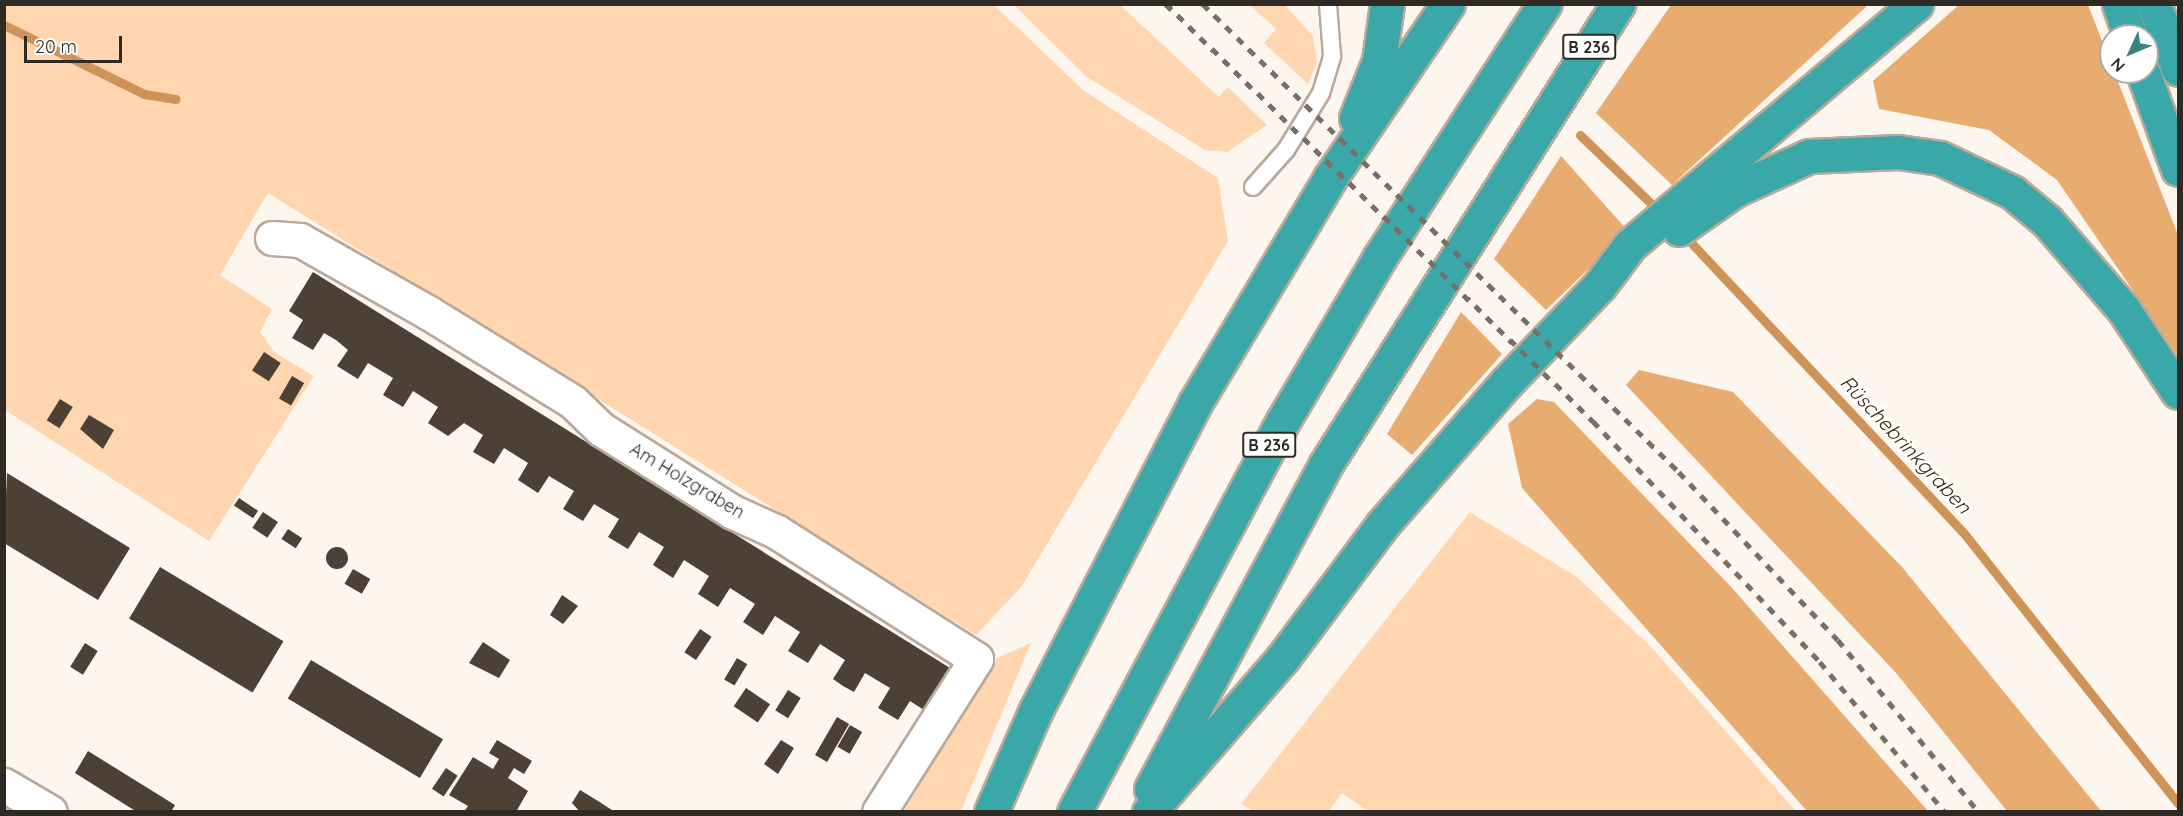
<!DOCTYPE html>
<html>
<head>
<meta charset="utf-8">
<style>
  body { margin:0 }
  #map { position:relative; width:2183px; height:816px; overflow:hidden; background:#fcf6ef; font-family:Quicksand,sans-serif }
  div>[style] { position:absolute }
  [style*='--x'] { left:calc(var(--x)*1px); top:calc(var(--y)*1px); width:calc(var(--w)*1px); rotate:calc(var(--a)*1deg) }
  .green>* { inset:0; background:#ffd6b0 }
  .forest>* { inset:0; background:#e8ab70 }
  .stream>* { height:9px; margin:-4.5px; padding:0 4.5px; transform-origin:4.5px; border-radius:4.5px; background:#ce9358 }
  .building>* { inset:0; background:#4d4034; transform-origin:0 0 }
  .round { border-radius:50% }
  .roads { filter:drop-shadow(2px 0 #b8a99a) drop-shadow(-2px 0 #b8a99a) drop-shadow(0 2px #b8a99a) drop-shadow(0 -2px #b8a99a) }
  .lane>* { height:16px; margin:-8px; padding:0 8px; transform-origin:8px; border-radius:8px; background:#fff }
  .street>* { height:33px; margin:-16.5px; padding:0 16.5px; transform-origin:16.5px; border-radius:16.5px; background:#fff }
  .highway>* { height:33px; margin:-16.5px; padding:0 16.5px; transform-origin:16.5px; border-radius:16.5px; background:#3aa8a9 }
  .rail>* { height:4.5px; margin-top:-2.25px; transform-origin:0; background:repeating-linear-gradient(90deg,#767069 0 8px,transparent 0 16px) }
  span { translate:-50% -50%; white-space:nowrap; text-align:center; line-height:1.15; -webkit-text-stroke:6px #fff; paint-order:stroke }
  .shield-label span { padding:2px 4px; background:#fff; border:2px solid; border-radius:4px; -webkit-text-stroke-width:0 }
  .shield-label { font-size:16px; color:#302a24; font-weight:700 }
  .street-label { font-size:18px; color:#302a24 }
  .water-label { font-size:20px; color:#3e250b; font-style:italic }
  .frame { position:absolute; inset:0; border:6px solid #302a24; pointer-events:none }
  .north { position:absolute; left:2099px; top:24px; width:60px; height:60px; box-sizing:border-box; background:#fff; border:2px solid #acaaa7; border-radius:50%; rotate:226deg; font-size:16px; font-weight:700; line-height:24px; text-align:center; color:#302a24 }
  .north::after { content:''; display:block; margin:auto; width:21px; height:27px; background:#398282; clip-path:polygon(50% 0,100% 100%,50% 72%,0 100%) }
  .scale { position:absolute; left:24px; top:36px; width:98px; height:27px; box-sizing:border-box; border:3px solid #302a24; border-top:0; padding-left:8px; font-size:18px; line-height:21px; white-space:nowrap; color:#302a24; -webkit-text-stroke:4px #fff; paint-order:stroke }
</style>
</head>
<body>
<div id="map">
  <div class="green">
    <i style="clip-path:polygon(4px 5px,994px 5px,1083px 90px,1218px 178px,1228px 241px,1022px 586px,976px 635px,268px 193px,220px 275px,272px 309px,260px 332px,275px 353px,314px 376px,209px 541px,5px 410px)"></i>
    <i style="clip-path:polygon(1014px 5px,1120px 5px,1219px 97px,1228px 87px,1267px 125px,1227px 152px,1205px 150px,1087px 77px)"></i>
    <i style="clip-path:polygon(1250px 5px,1285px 5px,1313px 36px,1317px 62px,1308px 84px,1264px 43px,1276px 29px)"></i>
    <i style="clip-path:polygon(1470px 512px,1577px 577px,1652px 648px,1796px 811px,1369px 812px,1342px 793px,1329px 811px,1254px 811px,1241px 804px)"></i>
    <i style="clip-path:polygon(1031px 643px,961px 811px,904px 811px,997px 658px)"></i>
  </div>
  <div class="forest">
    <i style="clip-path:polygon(1960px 4px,2088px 5px,2178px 235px,2178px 356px,2057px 180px,1989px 130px,1879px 109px,1873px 81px)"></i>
    <i style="clip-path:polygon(1671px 5px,1671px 4px,1868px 5px,1672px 185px,1596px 113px)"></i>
    <i style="clip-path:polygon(1561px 156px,1628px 231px,1546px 310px,1494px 259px)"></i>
    <i style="clip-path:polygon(1461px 312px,1502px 354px,1412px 455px,1387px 434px)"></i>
    <i style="clip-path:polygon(1639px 370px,1733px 392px,1902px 567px,2101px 811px,2007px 811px,1897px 674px,1626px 385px)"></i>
    <i style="clip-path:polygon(1537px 399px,1554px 402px,1733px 589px,1928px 811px,1807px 811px,1522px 488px,1508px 424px)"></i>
  </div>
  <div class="stream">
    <i style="--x:4;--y:25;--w:156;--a:26.2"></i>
    <i style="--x:144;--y:94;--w:32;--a:9"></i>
    <i style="--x:1580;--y:135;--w:112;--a:43.9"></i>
    <i style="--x:1682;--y:233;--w:410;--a:46.8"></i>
    <i style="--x:1963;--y:532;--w:346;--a:51.6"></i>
  </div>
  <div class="building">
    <i style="clip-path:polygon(313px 272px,950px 668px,924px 710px,910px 701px,898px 720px,878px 708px,890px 688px,865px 673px,854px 692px,843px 686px,833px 679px,845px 660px,820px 644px,808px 663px,788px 651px,800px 632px,775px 616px,763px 635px,743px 622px,755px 604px,730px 588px,718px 607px,698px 594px,709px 576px,684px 560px,673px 578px,653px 565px,664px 547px,639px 532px,628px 549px,608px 537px,619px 519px,594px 504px,583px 521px,563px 509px,574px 491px,549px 476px,538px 493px,518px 480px,528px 463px,504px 448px,494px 464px,473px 452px,483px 435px,464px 423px,448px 436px,428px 423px,438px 407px,413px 391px,403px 407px,383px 395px,393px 378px,368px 363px,358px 379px,337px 366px,348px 350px,336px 340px,324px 333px,313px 350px,292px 338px,303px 320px,289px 311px)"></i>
    <i style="left:264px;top:352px;width:20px;height:22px;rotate:33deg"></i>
    <i style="left:292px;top:376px;width:14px;height:26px;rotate:30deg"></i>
    <i style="left:60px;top:399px;width:15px;height:25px;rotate:32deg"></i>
    <i style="clip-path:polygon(89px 415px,114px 430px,103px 449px,80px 429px)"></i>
    <i style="clip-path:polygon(7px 473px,130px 548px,98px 600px,4px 543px)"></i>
    <i style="left:239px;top:498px;width:23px;height:9px;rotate:34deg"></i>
    <i style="left:263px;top:512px;width:18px;height:19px;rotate:34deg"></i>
    <i style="left:288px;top:529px;width:17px;height:12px;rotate:33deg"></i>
    <i class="round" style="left:326px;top:547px;width:22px;height:22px"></i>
    <i style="left:160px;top:567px;width:144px;height:60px;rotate:31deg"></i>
    <i style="left:353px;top:569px;width:20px;height:17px;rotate:30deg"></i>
    <i style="clip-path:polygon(562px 595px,578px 606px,563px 624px,550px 615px)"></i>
    <i style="left:700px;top:629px;width:14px;height:28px;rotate:34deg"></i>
    <i style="clip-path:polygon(483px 642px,510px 660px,499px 678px,469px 663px)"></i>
    <i style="left:85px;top:643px;width:15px;height:28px;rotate:32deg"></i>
    <i style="left:737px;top:658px;width:12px;height:25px;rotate:31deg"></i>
    <i style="left:311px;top:660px;width:154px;height:45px;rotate:31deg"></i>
    <i style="left:746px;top:688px;width:29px;height:22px;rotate:34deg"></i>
    <i style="left:788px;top:690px;width:15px;height:24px;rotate:32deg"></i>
    <i style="left:837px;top:717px;width:14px;height:44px;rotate:30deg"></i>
    <i style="left:850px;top:725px;width:14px;height:25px;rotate:30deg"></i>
    <i style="clip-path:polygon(497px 740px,532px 761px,524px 774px,514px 768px,508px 778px,528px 791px,516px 812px,464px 812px,468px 806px,449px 795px,473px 757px,493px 769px,499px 759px,489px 753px)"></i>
    <i style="clip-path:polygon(781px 740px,794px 748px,778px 774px,764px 764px)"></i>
    <i style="clip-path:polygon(88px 751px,175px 805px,171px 812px,137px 812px,75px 773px)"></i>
    <i style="left:446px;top:768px;width:14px;height:25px;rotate:34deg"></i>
    <i style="clip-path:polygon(580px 790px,598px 801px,615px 812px,580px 812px,572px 803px)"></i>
  </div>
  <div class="roads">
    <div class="lane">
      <i style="--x:1253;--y:187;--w:50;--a:-48.3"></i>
      <i style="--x:1286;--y:150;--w:67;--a:-58.4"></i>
      <i style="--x:1321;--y:93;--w:39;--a:-73"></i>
      <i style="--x:1332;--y:56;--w:52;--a:-94.4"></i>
    </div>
    <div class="street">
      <i style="--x:272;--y:238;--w:28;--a:4"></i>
      <i style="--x:300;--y:240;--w:148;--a:29.5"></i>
      <i style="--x:429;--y:313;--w:169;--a:31.7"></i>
      <i style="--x:573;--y:402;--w:39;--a:44"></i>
      <i style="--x:601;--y:429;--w:156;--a:32.2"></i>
      <i style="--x:733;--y:512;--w:48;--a:24.4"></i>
      <i style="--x:777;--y:532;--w:236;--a:32.5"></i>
      <i style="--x:976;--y:659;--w:181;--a:122.4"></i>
      <i style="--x:4;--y:785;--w:53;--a:30.4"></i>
    </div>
    <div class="highway">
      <i style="--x:2119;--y:4;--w:34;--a:71"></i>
      <i style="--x:2154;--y:4;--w:69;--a:69.7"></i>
      <i style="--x:2143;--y:72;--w:103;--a:70.2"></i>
      <i style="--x:1356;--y:118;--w:61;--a:-68"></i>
      <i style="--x:1379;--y:61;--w:58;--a:-82"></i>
      <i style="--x:1679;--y:229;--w:68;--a:-34.9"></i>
      <i style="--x:1735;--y:190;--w:81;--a:-24.7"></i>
      <i style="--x:1809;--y:156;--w:89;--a:-2.6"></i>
      <i style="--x:1898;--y:152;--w:42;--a:8.1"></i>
      <i style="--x:1940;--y:158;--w:80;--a:25.3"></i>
      <i style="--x:2012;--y:192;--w:45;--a:39.6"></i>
      <i style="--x:2047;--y:221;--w:118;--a:49.1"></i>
      <i style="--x:2124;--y:310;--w:98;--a:56.6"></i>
      <i style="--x:1151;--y:789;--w:369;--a:-61.7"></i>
      <i style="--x:1326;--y:464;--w:545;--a:-57.59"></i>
      <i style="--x:991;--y:812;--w:111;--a:-66.2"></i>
      <i style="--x:1036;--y:710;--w:346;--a:-62.6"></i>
      <i style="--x:1195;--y:403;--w:262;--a:-59"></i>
      <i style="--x:1330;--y:178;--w:210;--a:-55.9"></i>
      <i style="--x:1074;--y:812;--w:443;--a:-61.9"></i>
      <i style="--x:1283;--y:421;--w:191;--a:-59.4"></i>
      <i style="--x:1380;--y:257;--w:302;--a:-57"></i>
      <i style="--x:1149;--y:812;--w:203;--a:-49"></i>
      <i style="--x:1282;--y:659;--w:169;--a:-53.2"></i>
      <i style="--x:1383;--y:524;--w:187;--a:-48.9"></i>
      <i style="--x:1506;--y:383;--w:136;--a:-46.2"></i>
      <i style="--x:1600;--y:285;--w:50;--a:-53.1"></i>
      <i style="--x:1630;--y:245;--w:374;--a:-40.1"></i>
    </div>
  </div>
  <div class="rail">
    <i style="--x:1166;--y:4;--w:597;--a:44.32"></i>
    <i style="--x:1593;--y:421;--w:331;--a:46.7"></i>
    <i style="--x:1820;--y:662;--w:195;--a:50.2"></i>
    <i style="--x:1203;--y:4;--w:668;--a:44.51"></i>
    <i style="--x:1679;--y:472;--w:231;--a:46.6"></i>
    <i style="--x:1838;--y:640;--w:222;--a:50.7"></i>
  </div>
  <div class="shield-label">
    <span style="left:1589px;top:47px">B 236</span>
    <span style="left:1269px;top:445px">B 236</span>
  </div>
  <div class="street-label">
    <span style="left:687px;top:481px;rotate:31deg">Am Holzgraben</span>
  </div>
  <div class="water-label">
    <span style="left:1906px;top:444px;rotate:47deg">Rüschebrinkgraben</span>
  </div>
  <div class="frame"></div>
  <div class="north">N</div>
  <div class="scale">20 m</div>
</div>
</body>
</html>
